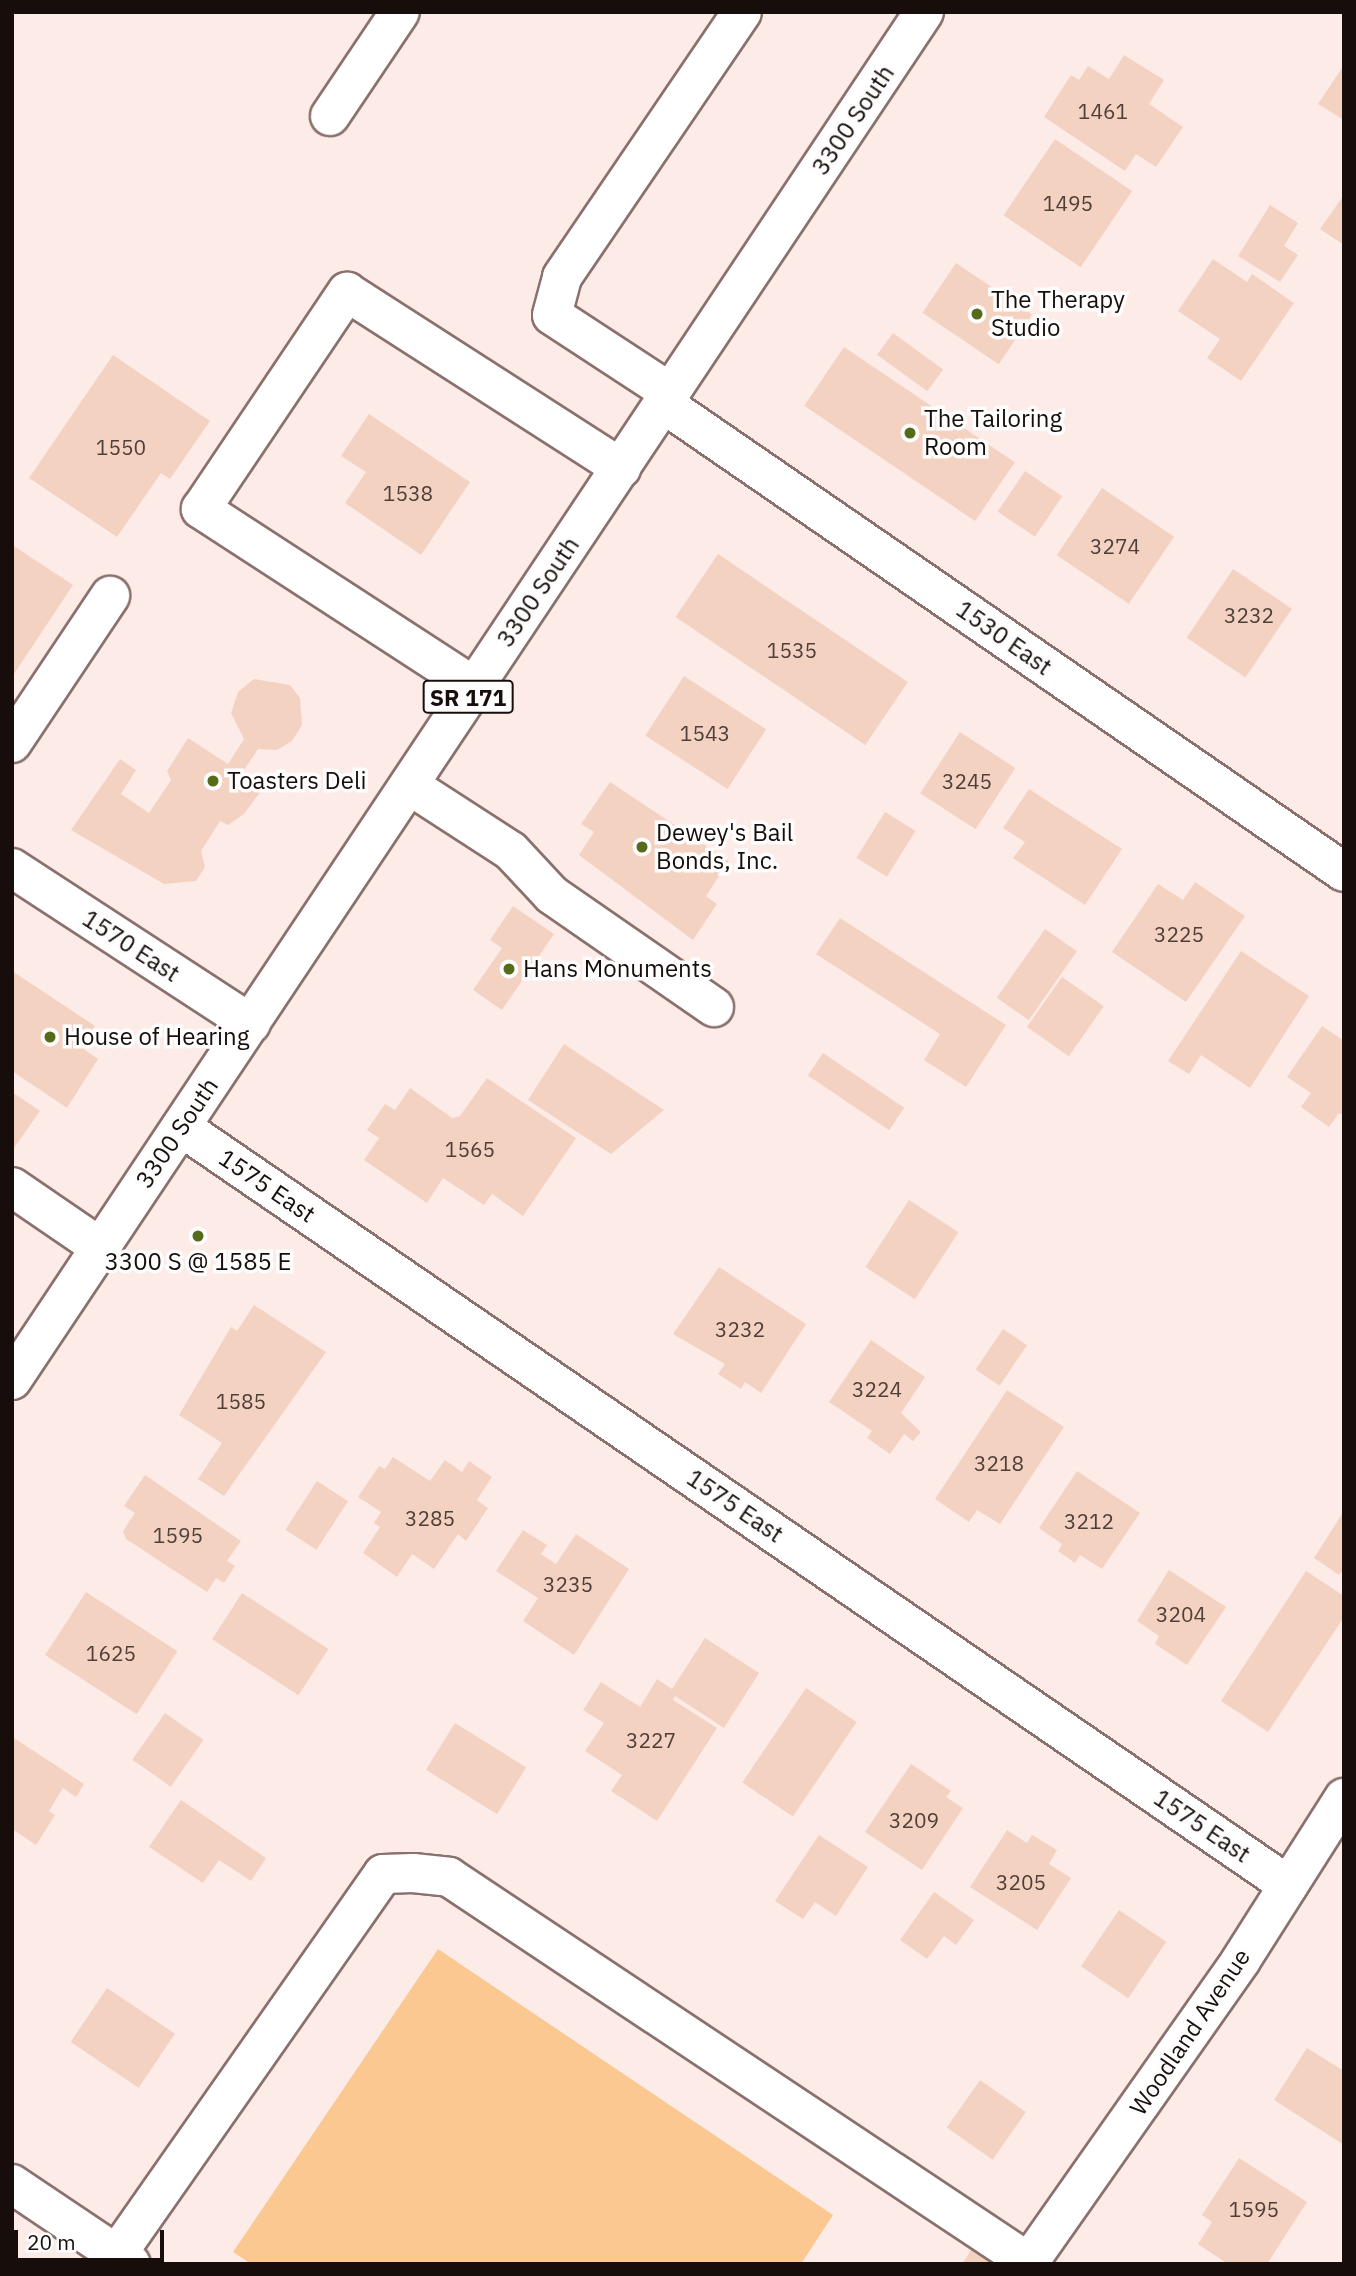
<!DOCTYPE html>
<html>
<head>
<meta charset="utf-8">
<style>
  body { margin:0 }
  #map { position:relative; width:1356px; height:2276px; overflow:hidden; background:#fdebe8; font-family:"IBM Plex Sans",sans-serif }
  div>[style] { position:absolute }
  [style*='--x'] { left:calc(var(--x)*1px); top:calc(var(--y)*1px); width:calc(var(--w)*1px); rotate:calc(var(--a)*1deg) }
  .green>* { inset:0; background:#fbc892 }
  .building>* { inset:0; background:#f4d2c1; transform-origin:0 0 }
  .roads { filter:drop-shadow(2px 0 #8b716d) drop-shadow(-2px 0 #8b716d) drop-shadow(0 2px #8b716d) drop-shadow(0 -2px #8b716d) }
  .minor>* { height:38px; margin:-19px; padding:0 19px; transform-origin:19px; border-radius:19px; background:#fff }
  .major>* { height:38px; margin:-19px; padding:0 19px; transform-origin:19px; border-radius:19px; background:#fff }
  .dots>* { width:19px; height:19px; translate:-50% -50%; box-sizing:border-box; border:4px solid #fdfdfd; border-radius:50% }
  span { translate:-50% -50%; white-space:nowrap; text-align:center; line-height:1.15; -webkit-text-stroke:7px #fdfdfd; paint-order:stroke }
  .number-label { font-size:21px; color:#4e3f39 }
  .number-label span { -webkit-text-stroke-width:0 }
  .shield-label span { padding:2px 5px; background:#fdfdfd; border:2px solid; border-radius:5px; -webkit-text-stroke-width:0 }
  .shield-label { font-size:23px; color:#170e0c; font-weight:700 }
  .street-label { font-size:24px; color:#170e0c }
  .poi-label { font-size:24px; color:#170e0c }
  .left { translate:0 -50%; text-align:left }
  .frame { position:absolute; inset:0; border:14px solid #170e0c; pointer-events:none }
  .scale { position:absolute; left:14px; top:2230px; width:150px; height:32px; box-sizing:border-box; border:4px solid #170e0c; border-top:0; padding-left:9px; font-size:21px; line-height:24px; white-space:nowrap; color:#170e0c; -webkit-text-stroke:5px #fdfdfd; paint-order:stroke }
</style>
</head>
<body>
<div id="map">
  <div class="green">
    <i style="clip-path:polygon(438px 1949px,833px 2215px,801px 2264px,251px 2264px,233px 2252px)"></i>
  </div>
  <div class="building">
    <i style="clip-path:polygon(1124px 55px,1164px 80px,1149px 104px,1183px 127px,1156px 167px,1136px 154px,1125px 171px,1044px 117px,1071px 75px,1079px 80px,1088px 66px,1109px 79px)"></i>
    <i style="clip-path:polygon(1344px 65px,1344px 120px,1318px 104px)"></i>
    <i style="left:1055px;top:139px;width:93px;height:92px;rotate:34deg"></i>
    <i style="clip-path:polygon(1344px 195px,1344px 245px,1320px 229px)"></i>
    <i style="clip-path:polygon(1270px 205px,1298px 223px,1284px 246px,1298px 255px,1280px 282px,1238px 256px)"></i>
    <i style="clip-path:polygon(1213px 259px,1247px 282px,1252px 274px,1294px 303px,1241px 381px,1207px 358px,1220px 339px,1178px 311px)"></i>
    <i style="left:956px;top:263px;width:92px;height:60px;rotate:34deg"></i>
    <i style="left:893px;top:333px;width:62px;height:27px;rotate:36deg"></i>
    <i style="left:844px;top:347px;width:206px;height:71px;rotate:34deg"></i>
    <i style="clip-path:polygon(113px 355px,210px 421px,170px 479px,161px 473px,117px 537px,29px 478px)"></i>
    <i style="clip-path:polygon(369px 414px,470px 482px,421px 555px,345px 503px,366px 472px,341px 456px)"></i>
    <i style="left:1025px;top:471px;width:45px;height:49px;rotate:34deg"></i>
    <i style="left:1102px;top:488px;width:87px;height:81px;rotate:34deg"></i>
    <i style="clip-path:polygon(14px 546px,73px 585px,12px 677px,12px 549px)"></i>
    <i style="left:718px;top:554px;width:229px;height:76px;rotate:34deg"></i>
    <i style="left:1233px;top:569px;width:71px;height:83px;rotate:34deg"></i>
    <i style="left:684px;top:676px;width:98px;height:71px;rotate:33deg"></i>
    <i style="clip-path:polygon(254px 679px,290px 685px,300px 698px,302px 725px,292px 741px,277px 750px,258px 749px,242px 773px,256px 782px,260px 792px,244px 814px,228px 825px,220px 821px,201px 851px,205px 867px,196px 881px,164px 884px,71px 830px,120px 759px,136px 770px,121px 794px,149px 813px,171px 780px,167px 771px,188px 738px,228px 764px,244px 739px,231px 713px,238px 692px)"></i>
    <i style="left:960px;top:732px;width:66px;height:73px;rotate:33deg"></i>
    <i style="clip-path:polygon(610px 782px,729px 861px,706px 896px,717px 904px,693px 940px,579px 855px,594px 832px,581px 824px)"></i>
    <i style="clip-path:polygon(1029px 789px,1122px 849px,1085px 905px,1013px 858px,1025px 842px,1003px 828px)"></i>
    <i style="left:885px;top:812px;width:36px;height:54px;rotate:32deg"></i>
    <i style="clip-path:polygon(1195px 882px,1245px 916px,1186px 1002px,1112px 952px,1158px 884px,1183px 900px)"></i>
    <i style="clip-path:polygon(513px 906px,554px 934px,502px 1010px,473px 990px,502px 948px,490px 940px)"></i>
    <i style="clip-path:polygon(840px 918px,1006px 1025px,966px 1087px,924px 1060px,940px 1034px,816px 954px)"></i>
    <i style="left:1045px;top:929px;width:39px;height:84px;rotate:35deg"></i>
    <i style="clip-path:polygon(1241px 951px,1309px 996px,1250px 1088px,1201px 1055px,1189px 1074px,1168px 1061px)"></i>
    <i style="clip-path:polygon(12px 971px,95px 1026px,81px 1047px,98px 1059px,67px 1108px,12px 1071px)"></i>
    <i style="left:1062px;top:977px;width:51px;height:61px;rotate:35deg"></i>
    <i style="clip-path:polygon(1322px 1026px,1344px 1041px,1344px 1116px,1339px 1113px,1329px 1127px,1301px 1107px,1311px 1093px,1287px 1077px)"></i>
    <i style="clip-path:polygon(564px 1044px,664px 1110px,611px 1154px,528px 1100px)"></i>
    <i style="left:823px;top:1053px;width:98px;height:27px;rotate:34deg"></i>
    <i style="clip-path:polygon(487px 1078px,576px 1138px,523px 1216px,492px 1194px,484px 1205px,443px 1178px,427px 1203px,364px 1160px,379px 1138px,367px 1130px,385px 1104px,395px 1110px,410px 1088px,452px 1118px,460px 1116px)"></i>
    <i style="clip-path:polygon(12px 1092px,40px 1111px,12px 1151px)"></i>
    <i style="left:909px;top:1200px;width:59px;height:80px;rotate:33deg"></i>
    <i style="clip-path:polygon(719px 1267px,806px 1324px,761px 1393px,745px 1382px,741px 1389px,718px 1374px,725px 1364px,673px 1334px)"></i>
    <i style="clip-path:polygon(254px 1305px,326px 1352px,224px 1496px,198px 1479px,222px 1443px,179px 1415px,231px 1327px,237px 1331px)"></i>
    <i style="left:1003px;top:1329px;width:29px;height:49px;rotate:34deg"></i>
    <i style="clip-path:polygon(871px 1340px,925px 1377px,901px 1413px,921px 1432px,913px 1441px,904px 1434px,890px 1454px,867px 1438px,872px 1431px,829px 1402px)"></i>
    <i style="clip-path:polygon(1007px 1390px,1064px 1427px,1000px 1524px,977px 1510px,969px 1522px,935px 1499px)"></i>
    <i style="clip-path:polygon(393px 1457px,430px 1481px,445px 1460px,462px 1472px,469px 1461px,492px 1477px,477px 1500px,488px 1508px,466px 1541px,458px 1534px,434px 1569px,412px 1554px,397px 1577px,363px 1553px,380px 1527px,374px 1523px,381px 1512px,358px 1497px,379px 1466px,385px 1469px)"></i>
    <i style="clip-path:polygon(1077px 1471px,1140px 1513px,1102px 1569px,1080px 1555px,1075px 1563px,1058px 1551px,1062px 1544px,1039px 1528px)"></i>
    <i style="clip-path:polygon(145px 1475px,241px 1541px,227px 1561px,235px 1566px,224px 1583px,216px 1578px,207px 1592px,126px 1539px,123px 1531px,135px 1513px,124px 1506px)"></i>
    <i style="left:317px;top:1481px;width:37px;height:58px;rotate:33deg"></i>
    <i style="clip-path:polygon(1344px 1511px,1344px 1568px,1339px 1575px,1314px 1558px)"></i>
    <i style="clip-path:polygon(523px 1530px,547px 1545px,541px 1554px,556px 1564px,576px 1534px,629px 1569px,574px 1655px,523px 1621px,538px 1598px,496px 1571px)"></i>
    <i style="clip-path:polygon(1169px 1570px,1226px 1607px,1187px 1665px,1155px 1644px,1159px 1636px,1137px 1621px)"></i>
    <i style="clip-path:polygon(1306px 1571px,1344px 1596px,1344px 1617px,1268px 1732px,1221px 1701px)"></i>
    <i style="left:86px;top:1592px;width:109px;height:75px;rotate:33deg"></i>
    <i style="left:242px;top:1593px;width:103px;height:55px;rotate:33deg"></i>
    <i style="clip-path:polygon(705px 1638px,759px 1673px,724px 1728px,675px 1696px,673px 1700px,717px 1728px,657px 1821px,611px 1791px,622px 1775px,585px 1751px,604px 1723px,583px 1710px,601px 1682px,640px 1707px,657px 1679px,672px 1689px)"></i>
    <i style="left:806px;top:1688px;width:61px;height:114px;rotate:34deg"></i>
    <i style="left:165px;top:1713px;width:47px;height:57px;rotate:35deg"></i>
    <i style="left:455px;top:1723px;width:84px;height:55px;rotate:32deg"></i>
    <i style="clip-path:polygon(14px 1738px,84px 1784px,76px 1797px,63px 1788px,49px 1811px,55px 1815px,36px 1845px,12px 1829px)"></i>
    <i style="clip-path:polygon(911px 1764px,951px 1791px,946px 1797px,963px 1808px,922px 1870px,865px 1832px)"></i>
    <i style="clip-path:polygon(181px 1800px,266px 1858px,251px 1881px,219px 1860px,203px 1883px,149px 1847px)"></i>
    <i style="clip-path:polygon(1007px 1830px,1027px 1843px,1032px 1835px,1057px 1850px,1049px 1864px,1071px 1878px,1037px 1930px,970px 1887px)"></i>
    <i style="clip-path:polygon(819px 1835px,868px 1867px,836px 1916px,815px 1902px,803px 1919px,775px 1901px)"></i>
    <i style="clip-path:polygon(934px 1892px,974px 1920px,956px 1945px,944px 1936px,927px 1959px,900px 1940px)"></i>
    <i style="left:1119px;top:1910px;width:57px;height:68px;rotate:34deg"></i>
    <i style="left:107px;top:1988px;width:82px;height:65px;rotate:34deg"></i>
    <i style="clip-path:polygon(1307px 2048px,1344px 2071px,1344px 2145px,1274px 2100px)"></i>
    <i style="left:980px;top:2080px;width:56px;height:58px;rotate:35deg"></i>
    <i style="clip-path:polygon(1239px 2158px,1307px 2202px,1267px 2264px,1228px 2264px,1198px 2244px,1212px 2222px,1202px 2215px)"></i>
    <i style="clip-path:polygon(976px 2243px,1006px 2264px,962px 2264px)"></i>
  </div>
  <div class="roads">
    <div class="minor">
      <i style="--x:330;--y:116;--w:125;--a:-56.1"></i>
      <i style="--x:671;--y:393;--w:142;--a:-146.8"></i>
      <i style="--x:552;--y:315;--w:39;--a:-75"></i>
      <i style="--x:562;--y:277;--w:320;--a:-55.8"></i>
      <i style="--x:664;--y:404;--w:825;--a:34.54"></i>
      <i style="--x:475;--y:687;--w:327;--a:-147"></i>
      <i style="--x:201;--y:509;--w:262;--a:-56.1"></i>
      <i style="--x:347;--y:292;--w:326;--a:32.7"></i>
      <i style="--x:12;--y:743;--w:177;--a:-56.3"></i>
      <i style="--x:409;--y:785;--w:121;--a:32.9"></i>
      <i style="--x:511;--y:851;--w:60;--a:47"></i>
      <i style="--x:552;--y:895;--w:197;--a:34.7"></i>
      <i style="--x:12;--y:868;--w:285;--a:33.1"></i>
      <i style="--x:181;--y:1127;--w:1342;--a:34.4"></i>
      <i style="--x:12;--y:1187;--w:108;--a:34.4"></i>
      <i style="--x:12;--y:2184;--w:143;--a:33.9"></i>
      <i style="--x:117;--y:2254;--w:464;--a:-55"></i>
      <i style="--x:383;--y:1874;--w:30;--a:-2"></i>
      <i style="--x:413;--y:1873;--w:36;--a:6"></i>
      <i style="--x:449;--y:1877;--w:699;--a:33.62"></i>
      <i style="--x:1029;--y:2262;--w:369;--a:-54.9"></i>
      <i style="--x:1241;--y:1960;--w:192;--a:-57.6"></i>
    </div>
    <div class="major">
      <i style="--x:12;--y:1380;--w:1644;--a:-56.31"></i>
    </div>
  </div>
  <div class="dots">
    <i style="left:977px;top:314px;background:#566b1a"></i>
    <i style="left:910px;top:433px;background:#566b1a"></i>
    <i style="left:213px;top:781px;background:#566b1a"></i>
    <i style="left:642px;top:847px;background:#566b1a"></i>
    <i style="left:509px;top:969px;background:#566b1a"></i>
    <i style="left:50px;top:1037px;background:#566b1a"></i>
    <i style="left:198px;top:1236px;background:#566b1a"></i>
  </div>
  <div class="number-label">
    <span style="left:1103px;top:111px">1461</span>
    <span style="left:1068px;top:203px">1495</span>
    <span style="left:121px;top:447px">1550</span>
    <span style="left:408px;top:493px">1538</span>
    <span style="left:1115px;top:546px">3274</span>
    <span style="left:1249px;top:615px">3232</span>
    <span style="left:792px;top:650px">1535</span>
    <span style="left:705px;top:733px">1543</span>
    <span style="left:967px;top:781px">3245</span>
    <span style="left:1179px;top:934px">3225</span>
    <span style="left:470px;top:1149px">1565</span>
    <span style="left:740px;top:1329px">3232</span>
    <span style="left:877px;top:1389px">3224</span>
    <span style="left:241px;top:1401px">1585</span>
    <span style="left:999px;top:1463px">3218</span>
    <span style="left:430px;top:1518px">3285</span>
    <span style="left:1089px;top:1521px">3212</span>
    <span style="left:178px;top:1535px">1595</span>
    <span style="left:568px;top:1584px">3235</span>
    <span style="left:1181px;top:1614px">3204</span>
    <span style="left:111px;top:1653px">1625</span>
    <span style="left:651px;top:1740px">3227</span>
    <span style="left:914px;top:1820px">3209</span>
    <span style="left:1021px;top:1882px">3205</span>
    <span style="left:1254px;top:2209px">1595</span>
  </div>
  <div class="shield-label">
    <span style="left:468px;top:697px">SR 171</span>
  </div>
  <div class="street-label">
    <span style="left:853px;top:120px;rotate:-56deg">3300 South</span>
    <span style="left:538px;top:592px;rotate:-56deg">3300 South</span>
    <span style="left:1004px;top:638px;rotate:35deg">1530 East</span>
    <span style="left:131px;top:946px;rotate:33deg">1570 East</span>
    <span style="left:177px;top:1133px;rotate:-56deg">3300 South</span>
    <span style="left:267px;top:1186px;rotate:34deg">1575 East</span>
    <span style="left:735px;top:1506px;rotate:34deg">1575 East</span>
    <span style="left:1202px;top:1826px;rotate:34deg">1575 East</span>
    <span style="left:1190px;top:2032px;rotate:-56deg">Woodland Avenue</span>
  </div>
  <div class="poi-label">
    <span class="left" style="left:991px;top:314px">The Therapy<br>Studio</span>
    <span class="left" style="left:924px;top:433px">The Tailoring<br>Room</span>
    <span class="left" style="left:227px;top:781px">Toasters Deli</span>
    <span class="left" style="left:656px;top:847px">Dewey's Bail<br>Bonds, Inc.</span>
    <span class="left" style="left:523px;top:969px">Hans Monuments</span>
    <span class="left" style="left:64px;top:1037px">House of Hearing</span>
    <span style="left:198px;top:1262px">3300 S @ 1585 E</span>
  </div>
  <div class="frame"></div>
  <div class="scale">20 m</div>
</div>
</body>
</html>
